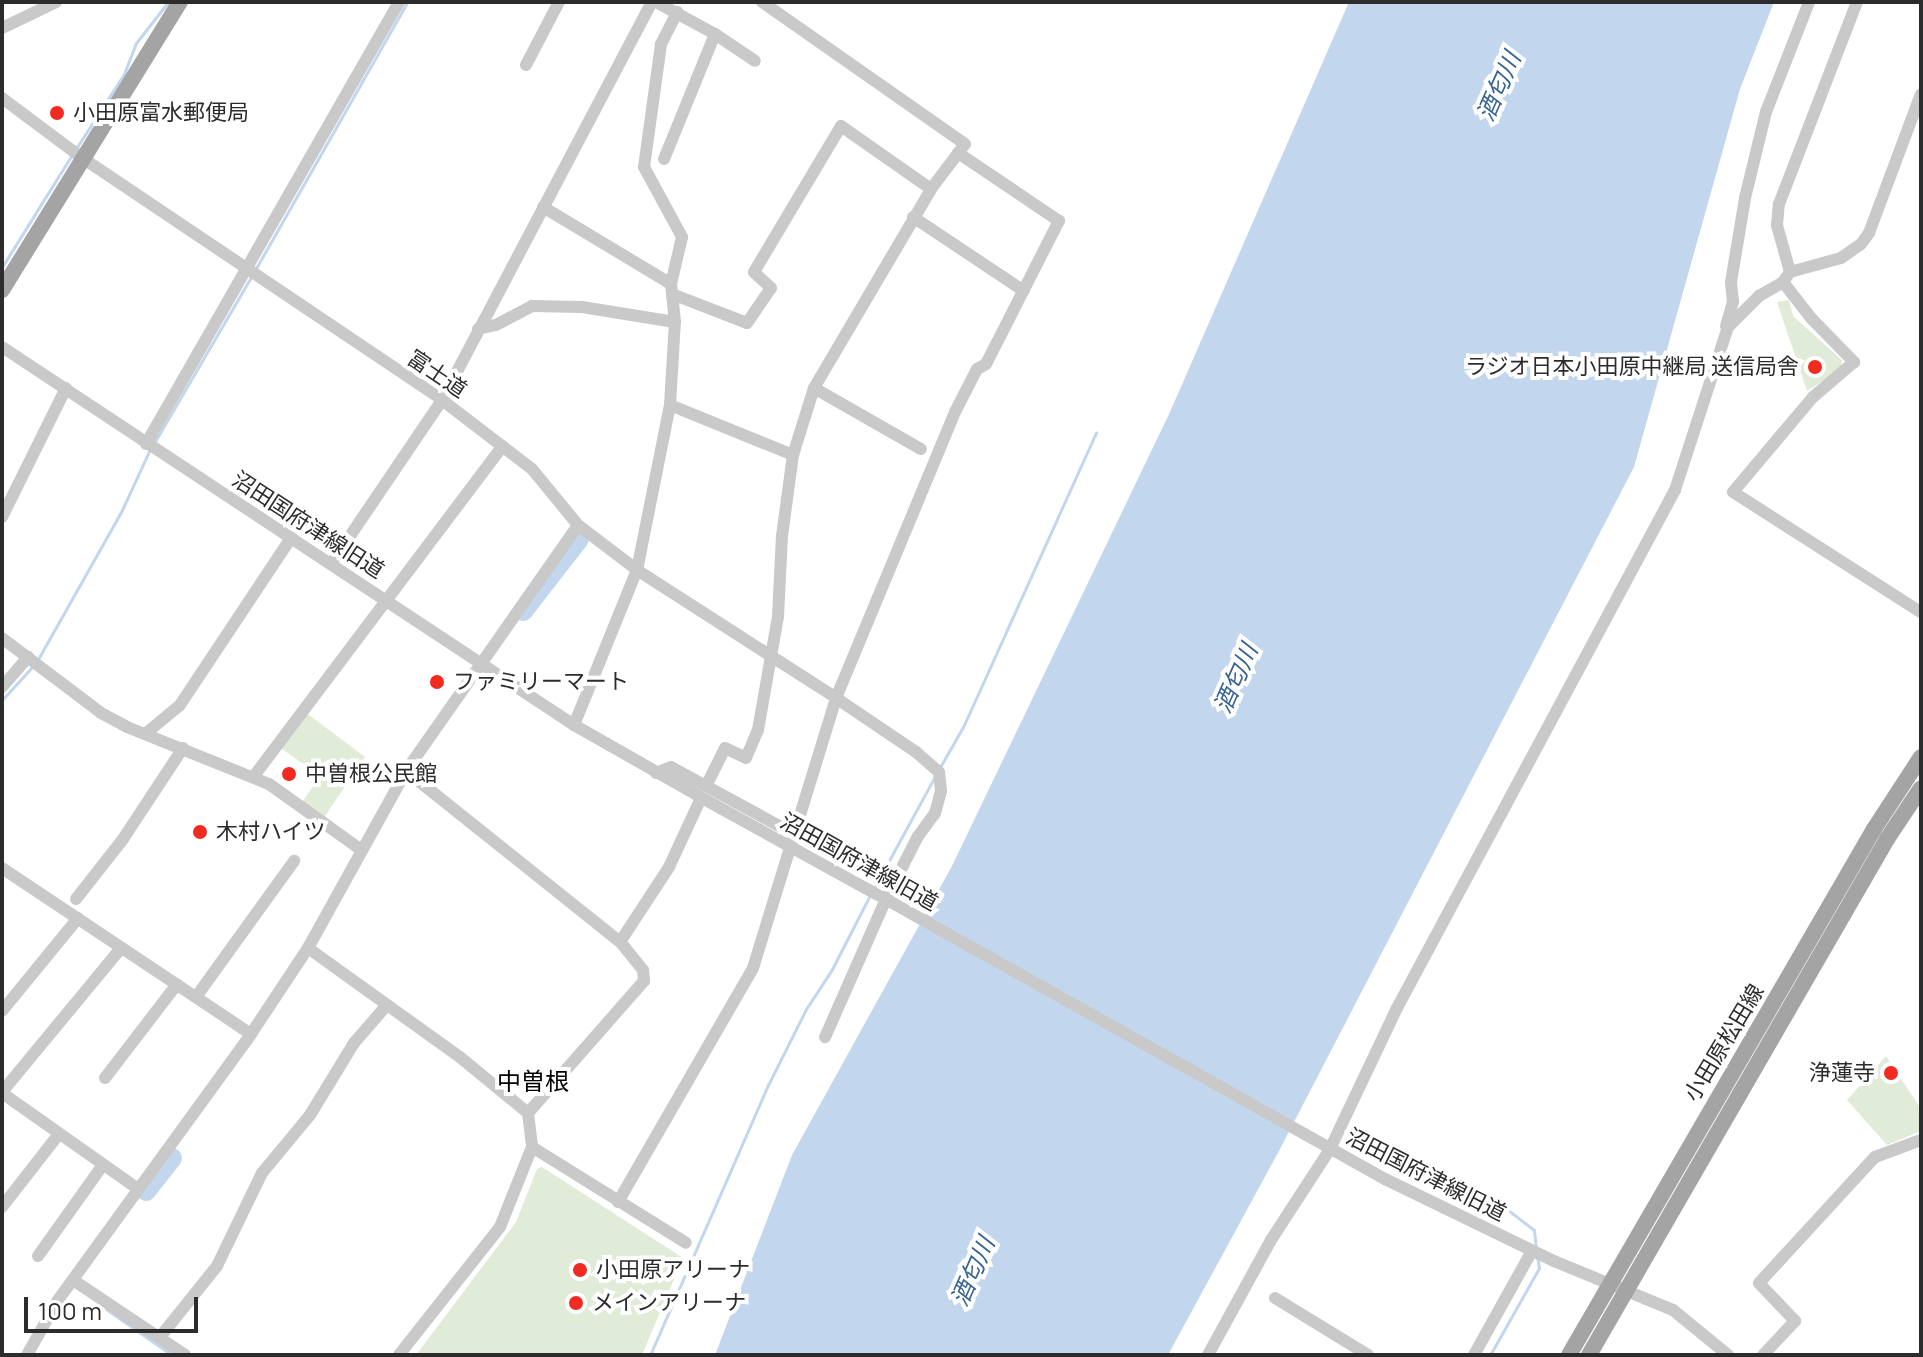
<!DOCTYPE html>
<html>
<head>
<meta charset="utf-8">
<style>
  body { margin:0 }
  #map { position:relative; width:1923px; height:1357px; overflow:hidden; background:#fff; font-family:Manrope,"Noto Sans JP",sans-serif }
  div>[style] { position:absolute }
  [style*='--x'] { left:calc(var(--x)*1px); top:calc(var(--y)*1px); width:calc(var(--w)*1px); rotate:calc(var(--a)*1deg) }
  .green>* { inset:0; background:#e0ebd8 }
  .water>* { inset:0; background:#c2d7ed }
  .stream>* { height:3px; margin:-1.5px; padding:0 1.5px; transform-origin:1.5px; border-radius:1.5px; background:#c2d7ed }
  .river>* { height:20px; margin:-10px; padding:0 10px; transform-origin:10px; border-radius:10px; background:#c2d7ed }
  .minor>* { height:12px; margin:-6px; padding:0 6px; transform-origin:6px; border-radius:6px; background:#c9c9c9 }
  .major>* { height:16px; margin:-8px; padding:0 8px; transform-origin:8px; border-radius:8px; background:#a4a4a4 }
  .minor-bridge>* { height:12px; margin:-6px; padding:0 6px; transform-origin:6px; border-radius:6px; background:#c9c9c9 }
  .dots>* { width:22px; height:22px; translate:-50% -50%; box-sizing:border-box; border:4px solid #fff; border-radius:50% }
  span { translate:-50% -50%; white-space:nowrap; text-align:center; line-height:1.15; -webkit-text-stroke:8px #fff; paint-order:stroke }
  .poi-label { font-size:22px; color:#2c2c2c }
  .left { translate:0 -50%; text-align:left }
  .right { translate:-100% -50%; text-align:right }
  .street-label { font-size:22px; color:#2c2c2c }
  .water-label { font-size:24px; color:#356393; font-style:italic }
  .neighbourhood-label { font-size:24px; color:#000 }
  .frame { position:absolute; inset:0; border:4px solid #2c2c2c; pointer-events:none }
  .scale { position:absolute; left:24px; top:1297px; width:174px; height:36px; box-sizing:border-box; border:4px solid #2c2c2c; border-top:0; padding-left:10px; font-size:24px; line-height:28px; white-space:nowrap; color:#2c2c2c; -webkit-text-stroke:6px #fff; paint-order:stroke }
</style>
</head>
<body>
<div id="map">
  <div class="green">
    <i style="clip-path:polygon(1789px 300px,1793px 316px,1842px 360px,1841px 369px,1807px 391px,1777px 302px)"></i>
    <i style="clip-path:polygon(305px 712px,365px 757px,323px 819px,301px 804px,320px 776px,278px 746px)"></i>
    <i style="clip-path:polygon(1886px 1056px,1921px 1109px,1921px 1131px,1887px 1145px,1847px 1100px)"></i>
    <i style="clip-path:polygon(542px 1167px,683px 1258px,642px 1355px,416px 1355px,516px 1222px,537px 1169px)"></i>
  </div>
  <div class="water">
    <i style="clip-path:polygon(1349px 2px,1774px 2px,1740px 89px,1634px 467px,1280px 1149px,1168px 1355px,715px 1355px,792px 1155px,952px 866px,1170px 412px)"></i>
  </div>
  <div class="stream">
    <i style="--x:77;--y:147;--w:87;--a:-57.2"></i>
    <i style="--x:124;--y:74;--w:33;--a:-69"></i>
    <i style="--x:136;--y:43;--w:52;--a:-52"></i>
    <i style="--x:2;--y:267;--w:134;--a:-58.1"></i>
    <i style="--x:255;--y:270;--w:308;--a:-60.4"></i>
    <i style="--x:154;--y:443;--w:192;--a:-59.7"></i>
    <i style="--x:37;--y:661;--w:173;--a:-60.6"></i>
    <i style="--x:122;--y:510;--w:67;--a:-65.3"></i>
    <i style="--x:2;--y:700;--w:45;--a:-47.7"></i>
    <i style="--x:939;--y:769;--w:51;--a:-60.4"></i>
    <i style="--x:964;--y:725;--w:321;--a:-65.7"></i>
    <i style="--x:874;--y:888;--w:128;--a:-61.4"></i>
    <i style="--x:1491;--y:1197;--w:54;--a:37.5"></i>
    <i style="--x:1534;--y:1230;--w:18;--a:84"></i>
    <i style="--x:106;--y:1309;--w:80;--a:34.9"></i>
    <i style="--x:650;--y:1355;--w:295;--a:-66.4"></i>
    <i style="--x:768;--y:1085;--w:85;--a:-63.4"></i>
    <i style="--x:806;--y:1009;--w:45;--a:-56.7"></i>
    <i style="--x:831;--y:971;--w:85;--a:-62.8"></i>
    <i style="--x:1490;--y:1355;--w:100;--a:-60.6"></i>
    <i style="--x:1539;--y:1268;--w:12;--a:-99"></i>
  </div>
  <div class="river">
    <i style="--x:523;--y:611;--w:91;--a:-52.1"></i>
    <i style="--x:146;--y:1191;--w:42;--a:-51.8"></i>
  </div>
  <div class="minor">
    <i style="--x:656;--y:2;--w:67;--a:28.5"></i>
    <i style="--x:715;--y:34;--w:48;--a:34"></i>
    <i style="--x:2;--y:28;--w:60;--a:-25.7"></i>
    <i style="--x:526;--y:65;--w:71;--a:-62.4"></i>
    <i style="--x:2;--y:98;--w:99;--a:36.8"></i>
    <i style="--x:81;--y:157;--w:435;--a:33.9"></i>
    <i style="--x:442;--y:400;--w:113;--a:37.5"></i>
    <i style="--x:532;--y:469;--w:72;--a:50.6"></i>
    <i style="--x:578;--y:525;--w:74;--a:37.3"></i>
    <i style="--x:637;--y:570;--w:237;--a:32.7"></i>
    <i style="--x:836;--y:698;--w:97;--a:34"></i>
    <i style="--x:916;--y:752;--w:30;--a:41"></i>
    <i style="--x:939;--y:772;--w:19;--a:84"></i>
    <i style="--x:941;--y:791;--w:23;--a:105"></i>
    <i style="--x:935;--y:813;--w:29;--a:126"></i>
    <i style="--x:918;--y:836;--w:71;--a:116.9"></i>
    <i style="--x:886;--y:899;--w:151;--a:113.8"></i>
    <i style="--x:664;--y:159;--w:135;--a:-67.8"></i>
    <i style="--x:543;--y:207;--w:149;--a:31"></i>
    <i style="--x:913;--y:217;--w:133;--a:33.7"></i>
    <i style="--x:1790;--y:272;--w:49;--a:-105.5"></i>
    <i style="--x:1777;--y:225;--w:21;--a:-85"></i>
    <i style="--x:1779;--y:204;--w:217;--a:-68.9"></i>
    <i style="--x:1783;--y:282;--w:46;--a:52.1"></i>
    <i style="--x:1811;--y:318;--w:62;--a:45.7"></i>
    <i style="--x:1854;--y:362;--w:54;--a:139.5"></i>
    <i style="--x:1813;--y:397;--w:124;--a:130.1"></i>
    <i style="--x:1733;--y:492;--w:223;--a:32.6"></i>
    <i style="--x:672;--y:294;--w:80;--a:21.1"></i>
    <i style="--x:747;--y:323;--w:42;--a:-55.6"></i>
    <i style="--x:771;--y:288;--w:23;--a:-137"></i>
    <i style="--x:754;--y:272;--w:170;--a:-59.2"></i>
    <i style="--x:841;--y:126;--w:110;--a:35"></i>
    <i style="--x:1726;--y:326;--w:25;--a:-74"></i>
    <i style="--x:1733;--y:302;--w:20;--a:-96"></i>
    <i style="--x:1731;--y:282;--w:85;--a:-80.5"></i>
    <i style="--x:1745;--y:198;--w:89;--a:-76.3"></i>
    <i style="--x:1766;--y:112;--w:118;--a:-68.6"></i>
    <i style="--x:478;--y:329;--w:18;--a:-13"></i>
    <i style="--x:496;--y:325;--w:41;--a:-27.8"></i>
    <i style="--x:532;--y:306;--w:50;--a:1.1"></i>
    <i style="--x:582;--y:307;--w:94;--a:9.2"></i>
    <i style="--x:2;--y:347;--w:686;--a:33.46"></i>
    <i style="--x:574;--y:725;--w:170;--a:29.6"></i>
    <i style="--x:814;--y:388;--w:123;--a:29.7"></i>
    <i style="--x:670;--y:405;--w:133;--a:22.1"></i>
    <i style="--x:146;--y:444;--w:509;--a:-60.21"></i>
    <i style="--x:2;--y:517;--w:144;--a:-63.6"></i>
    <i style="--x:331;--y:564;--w:198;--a:-55.9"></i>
    <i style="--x:442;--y:400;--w:450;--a:-62.2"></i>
    <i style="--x:2;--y:638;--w:124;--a:37.1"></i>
    <i style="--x:101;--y:713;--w:30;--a:28"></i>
    <i style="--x:127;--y:727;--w:153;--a:21.9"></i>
    <i style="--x:269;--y:784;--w:112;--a:35.5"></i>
    <i style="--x:2;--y:687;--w:40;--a:-49"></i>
    <i style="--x:574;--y:725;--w:167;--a:-67.9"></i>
    <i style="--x:637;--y:570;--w:168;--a:-78.7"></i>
    <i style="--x:670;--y:405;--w:83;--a:-86.6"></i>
    <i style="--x:675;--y:322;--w:38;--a:-96"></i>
    <i style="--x:671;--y:284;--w:48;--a:-76.8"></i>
    <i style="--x:682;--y:237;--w:80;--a:-118.5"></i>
    <i style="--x:644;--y:167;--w:124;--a:-82.1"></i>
    <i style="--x:661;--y:44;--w:36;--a:-63"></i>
    <i style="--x:145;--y:734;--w:45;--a:-39.6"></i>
    <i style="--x:180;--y:705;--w:201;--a:-56.4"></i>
    <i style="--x:406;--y:771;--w:274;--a:38.6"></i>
    <i style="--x:656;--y:773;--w:16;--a:-22"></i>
    <i style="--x:671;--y:767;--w:140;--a:28.6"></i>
    <i style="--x:254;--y:776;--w:413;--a:-53"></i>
    <i style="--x:706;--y:786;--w:42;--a:-63.4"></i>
    <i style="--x:725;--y:748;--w:23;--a:25"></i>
    <i style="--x:746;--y:758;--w:30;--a:-67"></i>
    <i style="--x:758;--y:730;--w:115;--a:-80"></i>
    <i style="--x:778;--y:617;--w:81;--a:-87.2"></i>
    <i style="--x:782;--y:536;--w:82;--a:-82.3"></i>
    <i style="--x:793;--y:455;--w:70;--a:-72.6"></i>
    <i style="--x:814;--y:388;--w:231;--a:-59.5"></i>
    <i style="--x:931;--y:189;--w:56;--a:-52.9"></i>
    <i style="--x:965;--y:144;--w:248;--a:-145"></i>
    <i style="--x:2;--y:868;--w:299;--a:33.7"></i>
    <i style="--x:882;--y:897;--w:577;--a:29.28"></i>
    <i style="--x:1385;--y:1179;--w:188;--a:25.9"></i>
    <i style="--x:1554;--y:1261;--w:129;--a:22.4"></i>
    <i style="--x:1673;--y:1310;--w:71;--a:39.3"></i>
    <i style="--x:76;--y:899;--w:76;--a:-51.9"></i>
    <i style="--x:123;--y:839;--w:109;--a:-56.6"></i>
    <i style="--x:308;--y:948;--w:188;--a:35.7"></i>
    <i style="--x:461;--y:1058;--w:87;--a:39.4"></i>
    <i style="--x:528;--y:1113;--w:34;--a:83"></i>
    <i style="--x:532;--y:1147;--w:86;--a:111.8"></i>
    <i style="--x:500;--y:1227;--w:163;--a:128.3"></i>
    <i style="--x:196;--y:997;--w:168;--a:-54.2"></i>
    <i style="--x:2;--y:1011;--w:120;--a:-50.7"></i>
    <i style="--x:105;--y:1078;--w:118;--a:-52.5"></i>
    <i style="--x:2;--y:1092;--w:187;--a:-50.4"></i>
    <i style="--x:2;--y:1093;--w:166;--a:35.2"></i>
    <i style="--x:528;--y:1113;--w:176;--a:-48.7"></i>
    <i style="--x:644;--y:981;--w:11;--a:-95"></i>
    <i style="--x:643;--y:970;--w:36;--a:-129"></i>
    <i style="--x:620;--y:942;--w:90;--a:-56.8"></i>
    <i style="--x:669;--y:867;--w:76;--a:-65.1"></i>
    <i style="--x:532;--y:1147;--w:181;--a:31.9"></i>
    <i style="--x:618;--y:1202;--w:270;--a:-60"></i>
    <i style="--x:753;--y:968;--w:282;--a:-72.9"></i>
    <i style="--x:836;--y:698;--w:310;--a:-67.4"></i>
    <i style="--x:955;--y:412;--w:48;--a:-62.9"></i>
    <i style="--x:977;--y:369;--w:10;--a:-29"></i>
    <i style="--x:986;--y:364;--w:161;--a:-63"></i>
    <i style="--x:1059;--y:221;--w:122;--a:-146"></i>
    <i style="--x:2;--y:1207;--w:91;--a:-52.1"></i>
    <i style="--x:38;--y:1256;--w:112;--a:-54.5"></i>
    <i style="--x:73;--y:1280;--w:135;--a:33.8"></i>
    <i style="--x:1275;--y:1298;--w:109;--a:31.5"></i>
    <i style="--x:160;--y:1337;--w:91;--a:-51.2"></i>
    <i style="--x:217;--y:1266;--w:103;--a:-64.2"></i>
    <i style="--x:262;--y:1173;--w:75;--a:-50.4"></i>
    <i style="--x:310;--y:1115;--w:84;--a:-58.6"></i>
    <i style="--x:354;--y:1043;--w:49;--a:-49.1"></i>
    <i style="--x:27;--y:1355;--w:63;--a:-60.6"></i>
    <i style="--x:58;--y:1300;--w:329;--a:-54"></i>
    <i style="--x:251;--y:1034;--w:103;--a:-56.5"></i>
    <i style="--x:308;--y:948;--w:202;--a:-61"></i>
    <i style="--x:406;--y:771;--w:300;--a:-55"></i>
    <i style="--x:1208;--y:1355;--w:131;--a:-61.3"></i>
    <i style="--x:1271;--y:1240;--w:108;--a:-57"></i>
    <i style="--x:1330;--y:1149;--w:156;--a:-64.6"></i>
    <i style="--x:1397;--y:1008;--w:588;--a:-61.78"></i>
    <i style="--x:1675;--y:490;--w:171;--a:-72"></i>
    <i style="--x:1728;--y:327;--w:44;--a:-45"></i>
    <i style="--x:1759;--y:296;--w:28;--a:-30"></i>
    <i style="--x:1783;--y:282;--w:12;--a:-55"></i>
    <i style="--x:1790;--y:272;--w:53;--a:-15.4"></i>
    <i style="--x:1841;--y:258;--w:24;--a:-35"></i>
    <i style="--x:1861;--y:244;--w:14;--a:-54"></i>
    <i style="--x:1869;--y:233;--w:148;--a:-69.5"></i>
    <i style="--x:1474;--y:1355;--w:119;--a:-60.9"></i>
    <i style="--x:1763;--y:1355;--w:47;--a:-46.7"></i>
    <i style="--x:1795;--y:1321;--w:52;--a:-133.5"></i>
    <i style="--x:1759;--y:1283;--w:171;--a:-47.4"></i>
    <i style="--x:1875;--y:1157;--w:49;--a:-20.3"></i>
  </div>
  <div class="major">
    <i style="--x:2;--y:290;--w:339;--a:-58.3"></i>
    <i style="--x:1569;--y:1355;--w:608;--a:-59.89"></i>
    <i style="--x:1874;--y:829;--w:86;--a:-56.9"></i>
    <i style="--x:1589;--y:1355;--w:596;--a:-59.99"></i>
    <i style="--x:1887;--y:839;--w:61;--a:-56.3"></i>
  </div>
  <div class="minor-bridge">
    <i style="--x:722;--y:809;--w:178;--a:28.9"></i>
  </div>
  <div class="dots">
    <i style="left:57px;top:113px;background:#f12b20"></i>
    <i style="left:1815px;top:367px;background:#f12b20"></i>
    <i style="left:437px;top:682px;background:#f12b20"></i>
    <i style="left:289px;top:774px;background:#f12b20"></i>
    <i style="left:200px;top:832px;background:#f12b20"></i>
    <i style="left:1891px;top:1073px;background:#f12b20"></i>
    <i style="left:580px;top:1270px;background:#f12b20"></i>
    <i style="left:576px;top:1303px;background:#f12b20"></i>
  </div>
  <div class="poi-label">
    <span class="left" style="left:73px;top:113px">小田原富水郵便局</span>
    <span class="right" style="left:1799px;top:367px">ラジオ日本小田原中継局 送信局舎</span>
    <span class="left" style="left:453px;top:682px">ファミリーマート</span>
    <span class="left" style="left:305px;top:774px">中曽根公民館</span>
    <span class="left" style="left:216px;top:832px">木村ハイツ</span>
    <span class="right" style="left:1875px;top:1073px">浄蓮寺</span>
    <span class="left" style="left:596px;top:1270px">小田原アリーナ</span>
    <span class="left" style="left:592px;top:1303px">メインアリーナ</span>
  </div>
  <div class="street-label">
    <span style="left:437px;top:374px;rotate:34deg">富士道</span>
    <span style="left:308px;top:525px;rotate:33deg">沼田国府津線旧道</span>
    <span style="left:859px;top:862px;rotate:29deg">沼田国府津線旧道</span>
    <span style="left:1724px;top:1043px;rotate:-59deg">小田原松田線</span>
    <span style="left:1426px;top:1175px;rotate:27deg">沼田国府津線旧道</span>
  </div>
  <div class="water-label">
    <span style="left:1498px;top:86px;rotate:-66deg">酒匂川</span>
    <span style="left:1235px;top:678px;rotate:-66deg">酒匂川</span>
    <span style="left:972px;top:1271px;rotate:-66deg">酒匂川</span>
  </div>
  <div class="neighbourhood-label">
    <span style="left:533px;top:1081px">中曽根</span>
  </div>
  <div class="frame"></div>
  <div class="scale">100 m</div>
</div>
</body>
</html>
